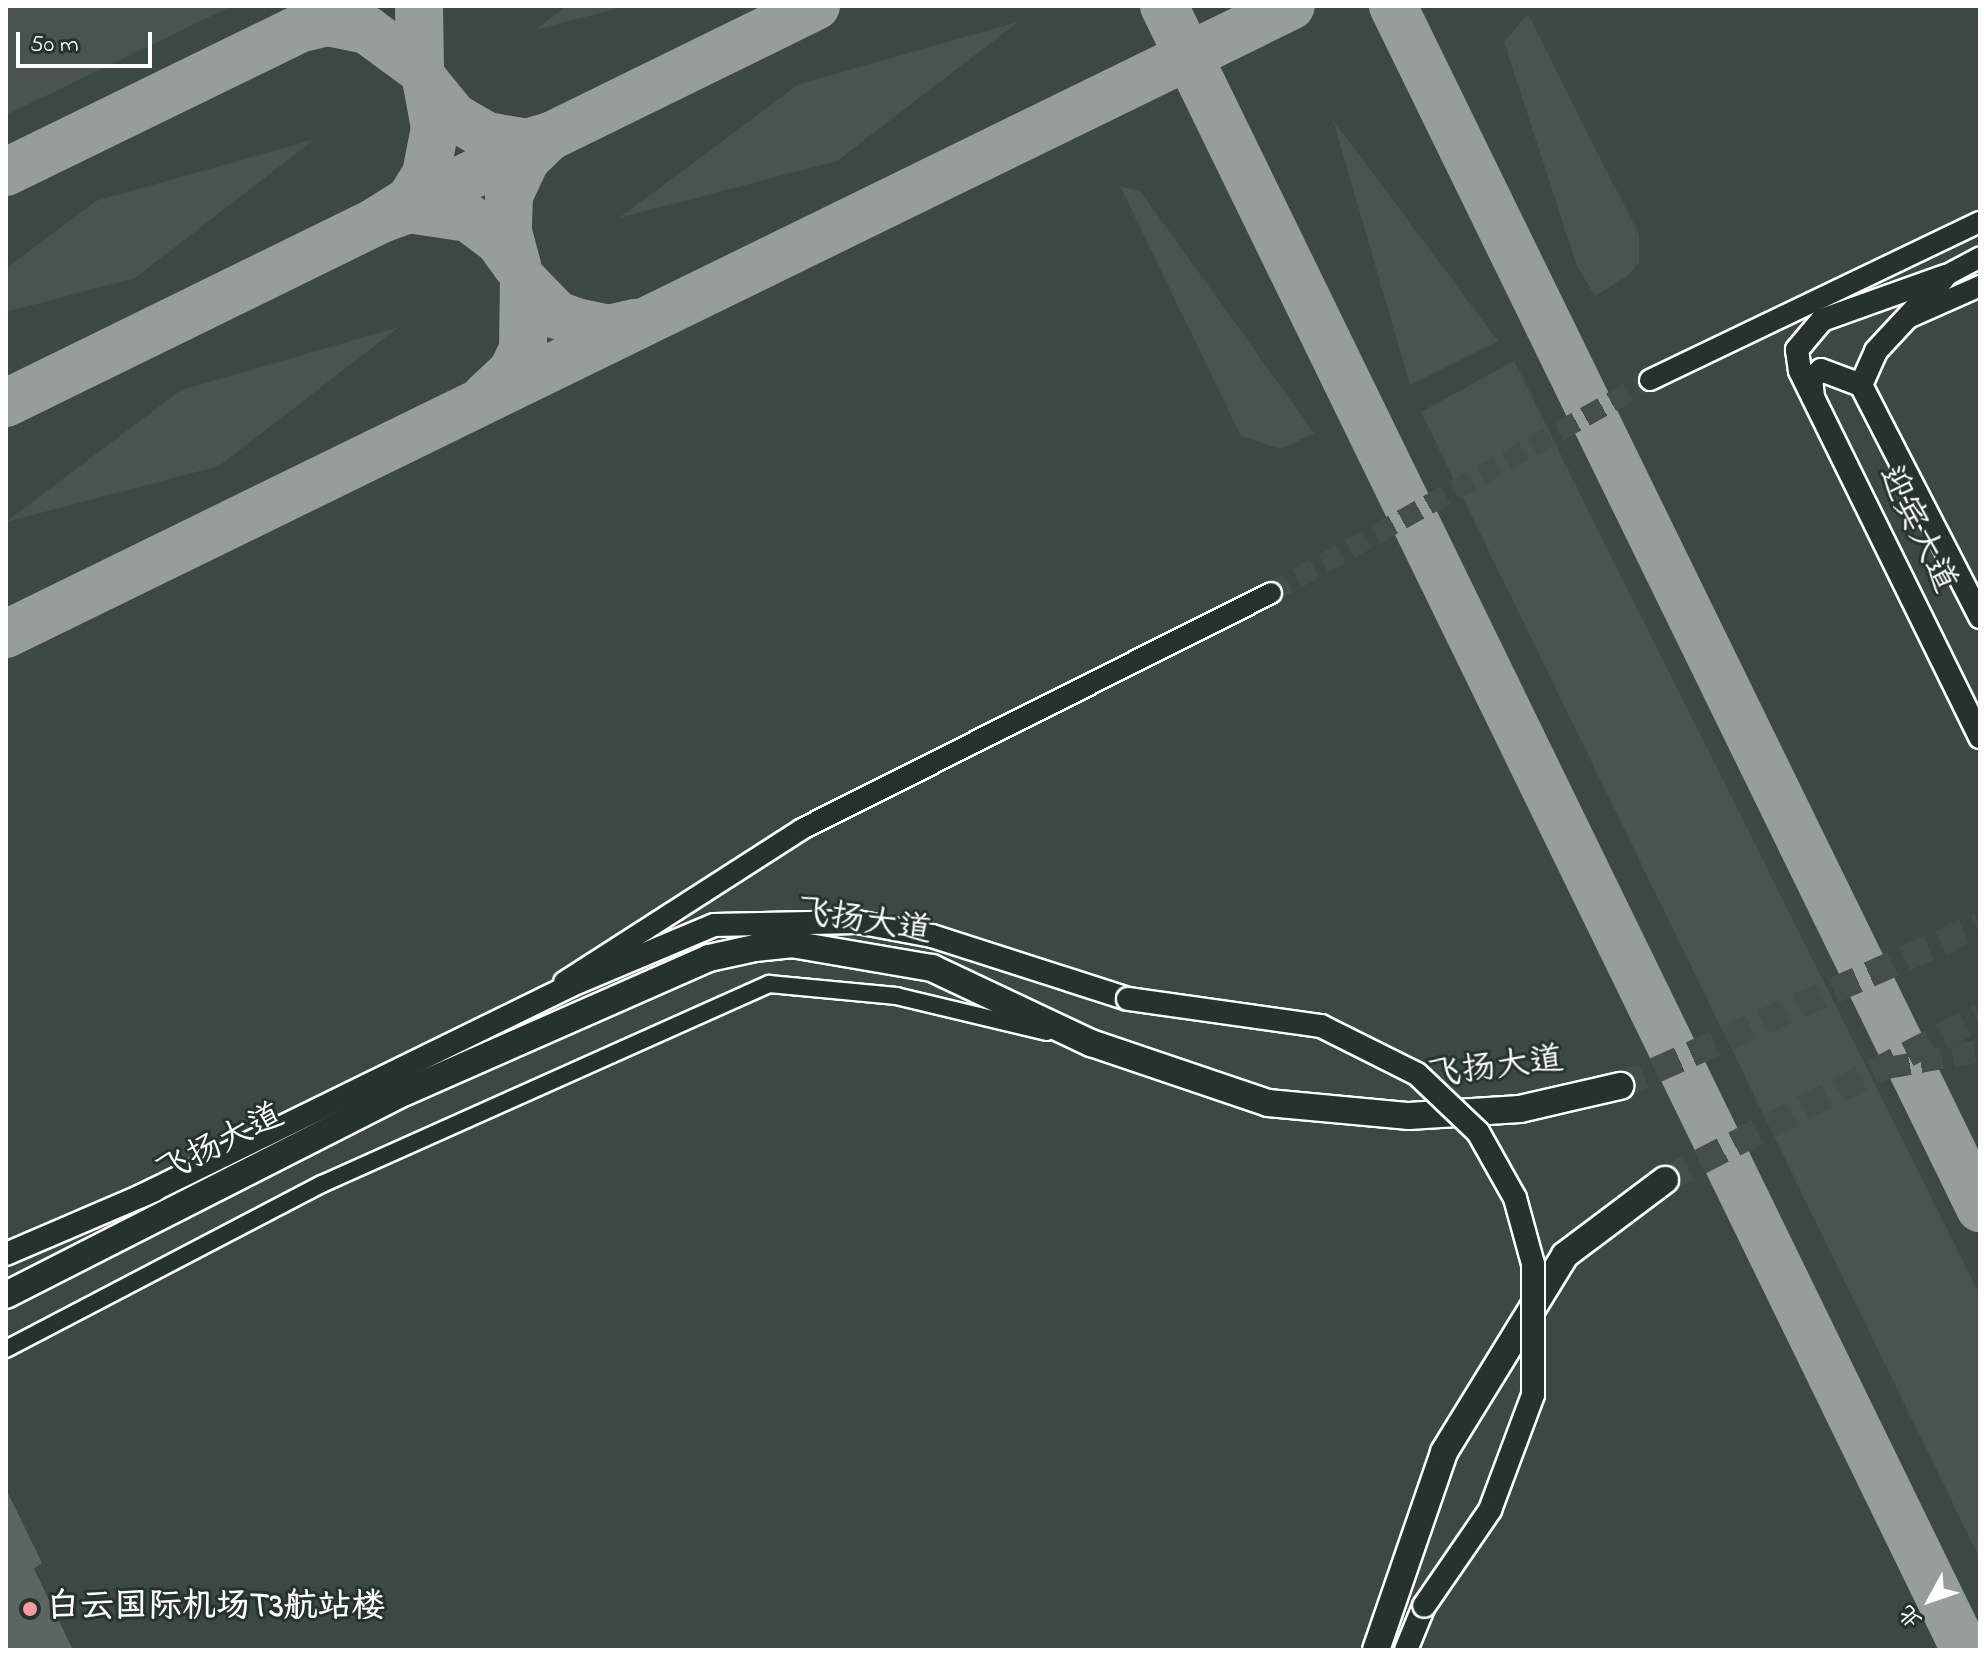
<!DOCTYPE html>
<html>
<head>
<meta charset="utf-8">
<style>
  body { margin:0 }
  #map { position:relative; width:1986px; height:1656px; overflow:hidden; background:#2f3b35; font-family:"Indie Flower","LXGW WenKai TC",sans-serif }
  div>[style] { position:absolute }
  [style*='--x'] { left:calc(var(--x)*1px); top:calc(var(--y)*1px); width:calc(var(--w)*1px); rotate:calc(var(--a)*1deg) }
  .built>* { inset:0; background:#3c4842; transform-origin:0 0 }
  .green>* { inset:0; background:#4a544f }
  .taxiway>* { height:48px; margin:-24px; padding:0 24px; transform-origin:24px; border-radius:24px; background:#979d9a }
  .building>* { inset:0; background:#5b6661 }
  .tertiary-tunnel>* { height:20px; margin-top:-10px; transform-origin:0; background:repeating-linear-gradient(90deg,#444f49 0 20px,transparent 0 30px) }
  .secondary-tunnel>* { height:22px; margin-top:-11px; transform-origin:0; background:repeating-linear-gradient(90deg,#444f49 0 22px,transparent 0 33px) }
  .primary-tunnel>* { height:26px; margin-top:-13px; transform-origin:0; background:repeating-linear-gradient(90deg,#444f49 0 26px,transparent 0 39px) }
  .roads { filter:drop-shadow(2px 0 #fff) drop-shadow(-2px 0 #fff) drop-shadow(0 2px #fff) drop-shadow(0 -2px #fff) }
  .minor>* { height:16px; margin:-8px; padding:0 8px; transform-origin:8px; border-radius:8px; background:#26332d }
  .tertiary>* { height:20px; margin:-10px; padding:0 10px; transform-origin:10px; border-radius:10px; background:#26332d }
  .secondary>* { height:22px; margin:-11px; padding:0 11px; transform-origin:11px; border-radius:11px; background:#26332d }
  .primary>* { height:26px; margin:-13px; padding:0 13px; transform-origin:13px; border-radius:13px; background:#26332d }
  .bridges { filter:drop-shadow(2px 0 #fff) drop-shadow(-2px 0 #fff) drop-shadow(0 2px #fff) drop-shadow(0 -2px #fff) }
  .secondary-bridge>* { height:22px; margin:-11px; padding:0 11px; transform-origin:11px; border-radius:11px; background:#26332d }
  .dots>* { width:22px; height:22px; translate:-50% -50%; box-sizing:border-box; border:4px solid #26332d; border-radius:50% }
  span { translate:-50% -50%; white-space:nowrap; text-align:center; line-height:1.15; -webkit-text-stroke:6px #26332d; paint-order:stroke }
  .street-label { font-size:34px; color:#fff }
  .poi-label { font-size:34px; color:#fff; font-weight:700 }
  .left { translate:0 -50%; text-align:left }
  .frame { position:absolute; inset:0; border:8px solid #fff; pointer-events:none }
  .north { position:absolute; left:1890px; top:1560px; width:80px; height:80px; -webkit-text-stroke:6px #26332d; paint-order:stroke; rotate:230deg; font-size:22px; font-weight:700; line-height:32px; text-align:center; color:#fff }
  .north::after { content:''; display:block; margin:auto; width:28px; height:36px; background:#fff; clip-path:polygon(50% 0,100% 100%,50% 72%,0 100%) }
  .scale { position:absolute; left:16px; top:32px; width:136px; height:36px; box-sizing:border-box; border:4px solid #fff; border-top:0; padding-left:10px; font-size:24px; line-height:28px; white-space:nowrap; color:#fff; -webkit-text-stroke:6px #26332d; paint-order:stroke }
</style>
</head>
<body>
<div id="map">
  <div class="built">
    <i style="left:6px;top:6px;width:1974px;height:1644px"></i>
  </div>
  <div class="green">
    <i style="clip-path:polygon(6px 6px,232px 6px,6px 115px)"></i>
    <i style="clip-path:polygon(567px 6px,627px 6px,535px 30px)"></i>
    <i style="clip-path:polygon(1528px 14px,1639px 235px,1639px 262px,1629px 275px,1595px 296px,1577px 266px,1504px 42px)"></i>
    <i style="clip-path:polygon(1018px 22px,837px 161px,619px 218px,799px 84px)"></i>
    <i style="clip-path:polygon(1333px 120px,1498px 341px,1410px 385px)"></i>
    <i style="clip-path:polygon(315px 139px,135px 278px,6px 312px,6px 268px,96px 201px)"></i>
    <i style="clip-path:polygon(1120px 186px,1141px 192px,1314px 433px,1281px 449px,1241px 436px)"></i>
    <i style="clip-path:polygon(399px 327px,219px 466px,6px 522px,181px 390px)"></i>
    <i style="clip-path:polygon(1514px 361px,1980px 1295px,1980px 1559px,1421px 412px)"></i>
  </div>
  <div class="taxiway">
    <i style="--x:1164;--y:6;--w:1829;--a:64.02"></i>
    <i style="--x:1393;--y:6;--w:1338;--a:63.97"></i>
    <i style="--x:307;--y:27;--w:21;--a:-14"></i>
    <i style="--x:327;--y:22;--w:41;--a:11.3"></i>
    <i style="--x:367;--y:30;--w:66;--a:36.3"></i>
    <i style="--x:420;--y:69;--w:63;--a:-90.9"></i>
    <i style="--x:427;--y:84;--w:43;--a:50.7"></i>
    <i style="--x:454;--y:117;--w:38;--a:30"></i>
    <i style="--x:487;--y:136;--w:40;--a:10"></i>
    <i style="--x:526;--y:143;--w:25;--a:-16"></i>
    <i style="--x:550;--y:136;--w:33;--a:136"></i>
    <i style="--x:526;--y:159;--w:40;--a:115"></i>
    <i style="--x:509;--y:195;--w:37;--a:92"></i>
    <i style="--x:508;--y:232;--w:35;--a:75"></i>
    <i style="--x:517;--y:266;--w:31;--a:-126"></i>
    <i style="--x:499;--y:241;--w:39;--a:-143"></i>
    <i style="--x:468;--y:218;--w:60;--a:-171.3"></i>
    <i style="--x:409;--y:209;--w:33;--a:160"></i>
    <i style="--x:378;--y:220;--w:38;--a:-32"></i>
    <i style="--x:410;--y:200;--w:31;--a:-58"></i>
    <i style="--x:426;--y:174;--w:47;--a:-78.9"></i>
    <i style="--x:435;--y:128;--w:45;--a:-100.3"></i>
    <i style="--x:6;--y:172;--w:379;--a:-26"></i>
    <i style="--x:486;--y:396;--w:35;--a:-43"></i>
    <i style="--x:512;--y:372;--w:25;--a:-64"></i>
    <i style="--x:523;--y:349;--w:68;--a:-89.2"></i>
    <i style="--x:524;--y:281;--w:47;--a:45.9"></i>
    <i style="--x:557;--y:315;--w:20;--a:20"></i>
    <i style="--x:576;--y:322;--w:34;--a:12"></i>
    <i style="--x:609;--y:329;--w:28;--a:-13"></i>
    <i style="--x:6;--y:403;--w:902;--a:-26.11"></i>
    <i style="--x:6;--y:634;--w:1430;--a:-26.05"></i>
  </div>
  <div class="building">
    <i style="clip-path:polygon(6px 1489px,42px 1563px,34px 1569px,73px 1650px,6px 1650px)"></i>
  </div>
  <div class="tertiary-tunnel">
    <i style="--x:1271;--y:593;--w:435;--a:-29.3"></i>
  </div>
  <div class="secondary-tunnel">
    <i style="--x:1888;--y:1068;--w:94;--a:-10.5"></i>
  </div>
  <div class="primary-tunnel">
    <i style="--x:1620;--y:1086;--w:394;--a:-24.1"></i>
    <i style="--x:1665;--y:1180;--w:355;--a:-27.4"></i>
  </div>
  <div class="roads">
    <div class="minor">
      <i style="--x:6;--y:1349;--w:356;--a:-27.6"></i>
      <i style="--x:322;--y:1184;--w:490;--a:-24.1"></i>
      <i style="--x:769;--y:984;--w:128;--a:5.4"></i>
      <i style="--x:896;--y:996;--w:155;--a:13.4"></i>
    </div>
    <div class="tertiary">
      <i style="--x:1945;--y:276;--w:40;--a:-28"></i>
      <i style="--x:1910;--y:317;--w:77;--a:-23.9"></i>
      <i style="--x:1650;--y:380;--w:366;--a:-25.6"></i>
      <i style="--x:564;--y:982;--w:283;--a:-32.7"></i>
      <i style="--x:802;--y:829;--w:525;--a:-26.71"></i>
    </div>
    <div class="secondary">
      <i style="--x:1945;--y:276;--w:131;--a:160.3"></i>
      <i style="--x:1822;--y:320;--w:39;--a:130"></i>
      <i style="--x:1797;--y:350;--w:21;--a:82"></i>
      <i style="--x:1800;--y:371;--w:408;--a:63.8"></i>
      <i style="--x:1861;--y:385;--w:261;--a:62.8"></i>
      <i style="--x:1861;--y:385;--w:37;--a:-66"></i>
      <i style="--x:1876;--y:351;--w:98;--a:-47.1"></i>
      <i style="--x:1813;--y:397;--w:18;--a:-96"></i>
      <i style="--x:1811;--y:379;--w:13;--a:-42"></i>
      <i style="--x:1821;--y:370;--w:43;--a:20.6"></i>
      <i style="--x:141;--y:1196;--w:477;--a:-26.1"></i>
      <i style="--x:569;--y:986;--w:157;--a:-22.8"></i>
      <i style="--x:714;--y:925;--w:143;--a:-1.2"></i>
      <i style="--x:857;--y:922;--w:76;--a:10.6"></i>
      <i style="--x:932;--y:936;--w:206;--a:17.8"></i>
      <i style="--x:6;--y:1254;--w:162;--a:-23.2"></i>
      <i style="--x:1406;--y:1650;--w:48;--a:-67.8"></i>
    </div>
    <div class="primary">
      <i style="--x:6;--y:1295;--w:448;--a:-27"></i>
      <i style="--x:405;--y:1092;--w:332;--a:-23.8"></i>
      <i style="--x:709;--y:958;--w:47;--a:-12.3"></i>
      <i style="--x:755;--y:948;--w:36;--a:-6"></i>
      <i style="--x:791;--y:944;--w:143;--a:9.7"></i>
      <i style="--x:932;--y:968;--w:176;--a:25.3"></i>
      <i style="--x:1091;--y:1043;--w:187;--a:18.7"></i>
      <i style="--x:1268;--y:1103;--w:142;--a:5.3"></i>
      <i style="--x:1409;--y:1116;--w:111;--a:-3.6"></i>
      <i style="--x:1520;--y:1109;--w:103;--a:-13"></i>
      <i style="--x:1376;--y:1650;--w:209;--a:-71"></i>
      <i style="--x:1444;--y:1452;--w:231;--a:-58.4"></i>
      <i style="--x:1565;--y:1255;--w:125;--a:-36.9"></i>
    </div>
  </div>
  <div class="bridges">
    <div class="secondary-bridge">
      <i style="--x:1128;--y:999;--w:195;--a:8"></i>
      <i style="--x:1321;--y:1026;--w:107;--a:26.6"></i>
      <i style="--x:1417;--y:1074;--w:84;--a:43.6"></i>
      <i style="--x:1478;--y:1132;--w:76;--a:60.7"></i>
      <i style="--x:1515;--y:1198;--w:68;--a:74.7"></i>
      <i style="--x:1533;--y:1264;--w:131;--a:90"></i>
      <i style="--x:1533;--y:1395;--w:123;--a:110.5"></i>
      <i style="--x:1490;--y:1510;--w:116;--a:124.5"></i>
    </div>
  </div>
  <div class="dots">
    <i style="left:30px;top:1609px;background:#ff9aa2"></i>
  </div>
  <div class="street-label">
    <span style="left:1916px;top:530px;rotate:64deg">迎宾大道</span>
    <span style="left:864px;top:923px;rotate:9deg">飞扬大道</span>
    <span style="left:1496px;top:1069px;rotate:-7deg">飞扬大道</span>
    <span style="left:221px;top:1145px;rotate:-27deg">飞扬大道</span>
  </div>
  <div class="poi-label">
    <span class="left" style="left:46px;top:1609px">白云国际机场T3航站楼</span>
  </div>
  <div class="frame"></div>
  <div class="north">北</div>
  <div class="scale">50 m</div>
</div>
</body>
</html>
